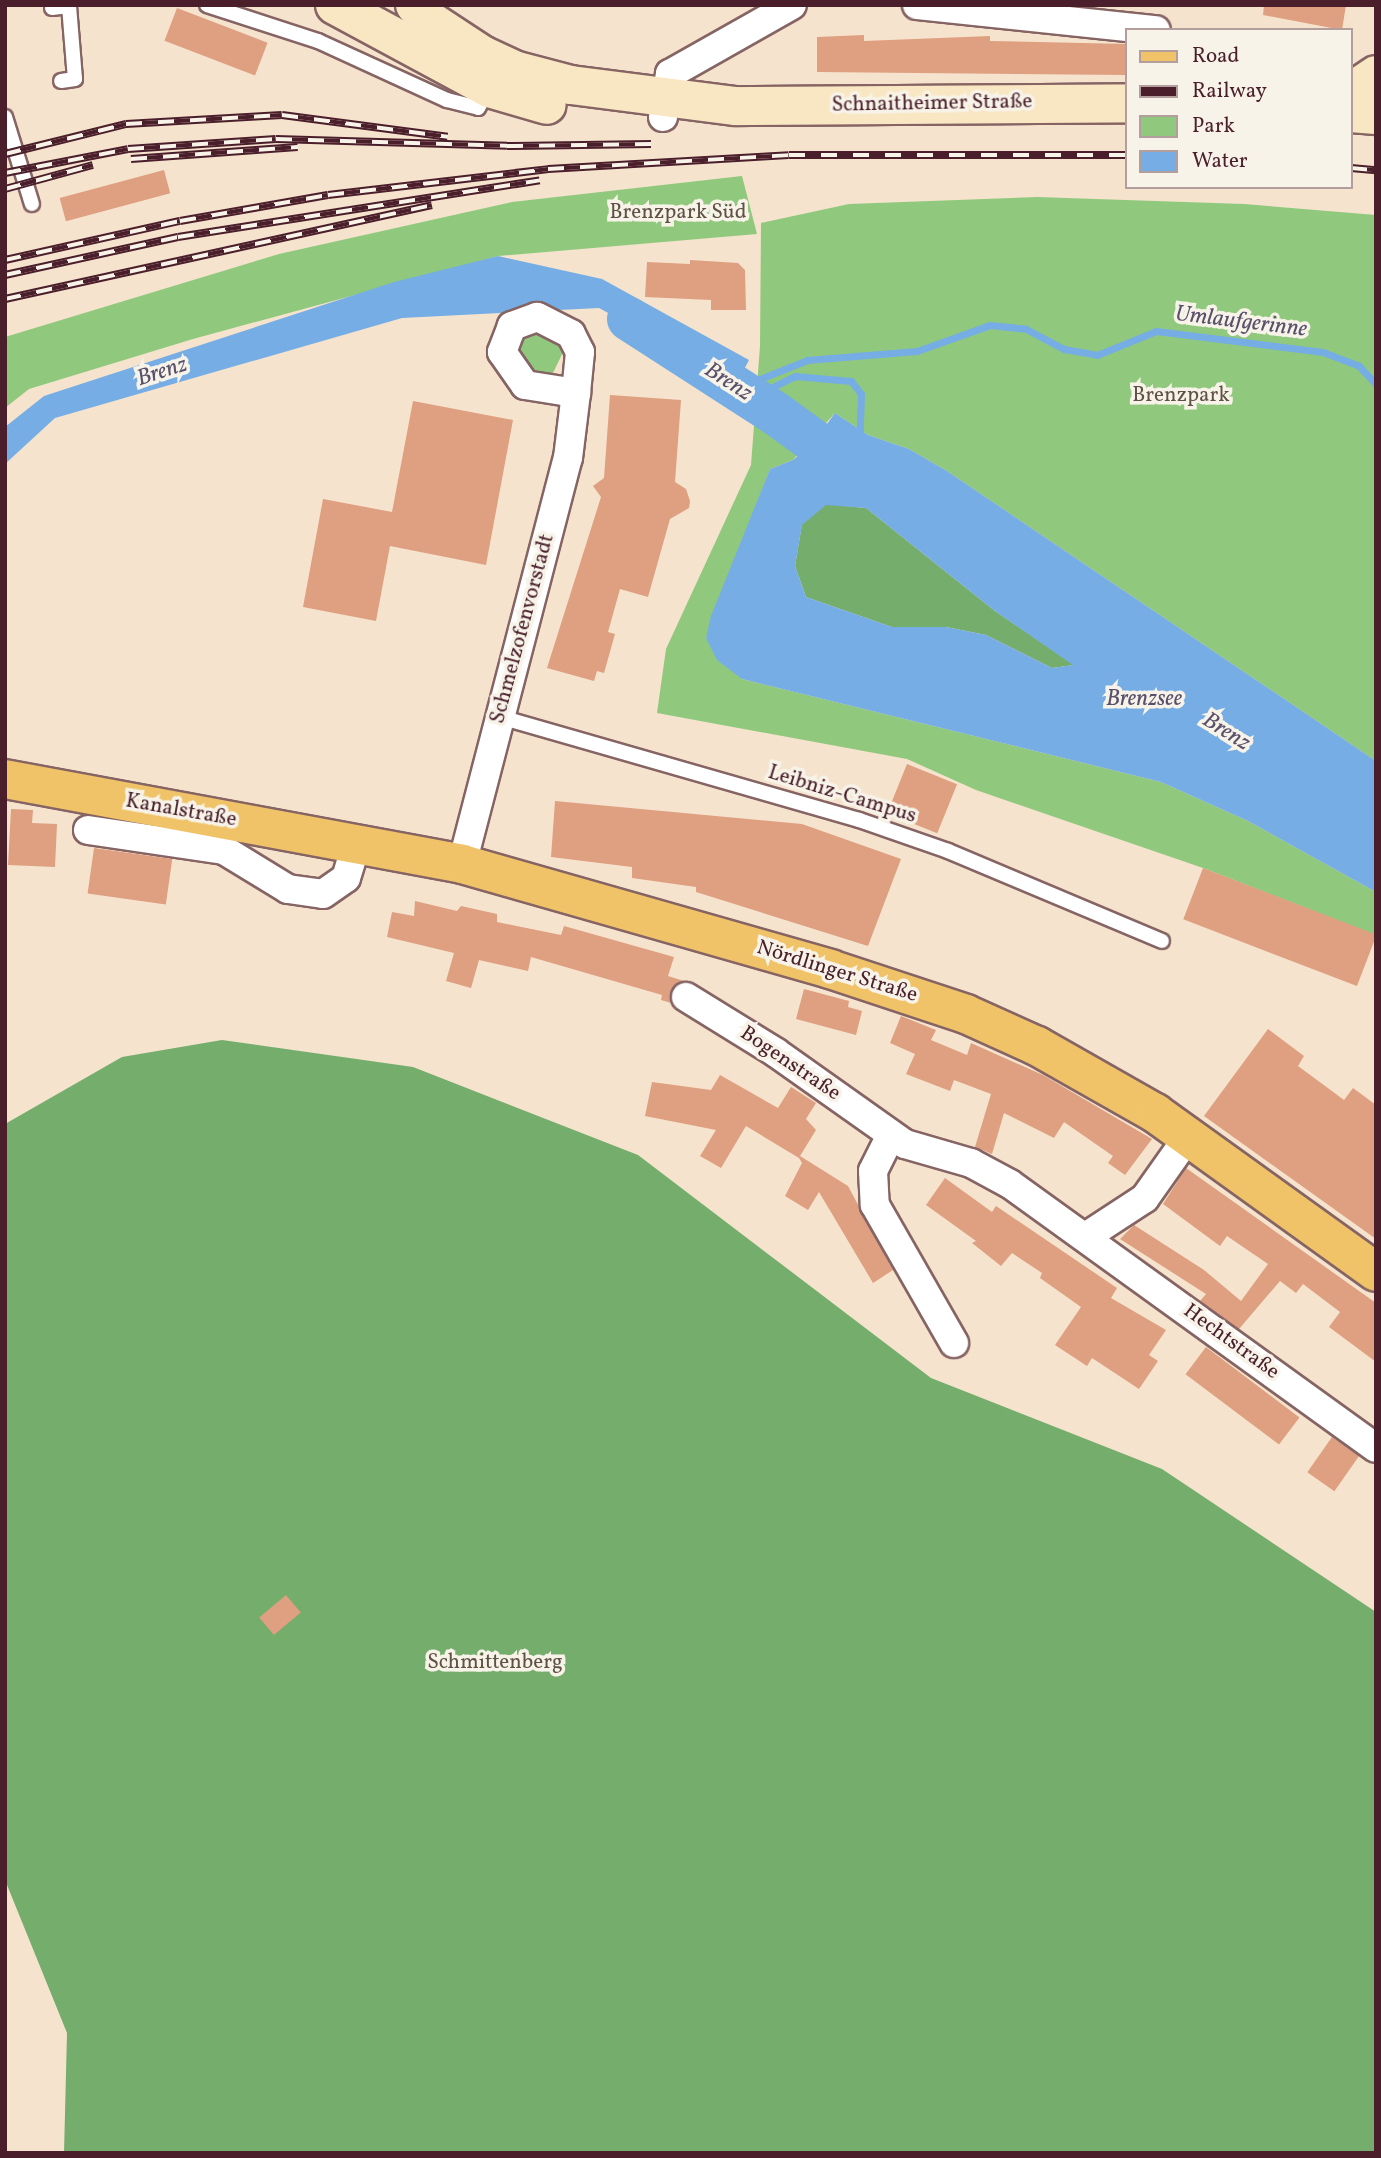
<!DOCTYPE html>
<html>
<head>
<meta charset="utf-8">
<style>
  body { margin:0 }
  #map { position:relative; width:1381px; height:2158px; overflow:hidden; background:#f5e3cd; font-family:Vollkorn,serif }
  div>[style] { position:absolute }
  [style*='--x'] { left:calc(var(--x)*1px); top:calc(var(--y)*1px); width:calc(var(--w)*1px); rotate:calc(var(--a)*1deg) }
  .green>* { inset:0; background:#90c97d }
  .forest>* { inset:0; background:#74ad6c }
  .water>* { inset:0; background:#75ade4 }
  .stream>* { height:7px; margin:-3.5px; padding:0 3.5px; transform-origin:3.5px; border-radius:3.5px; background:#75ade4 }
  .river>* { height:44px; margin:-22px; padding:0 22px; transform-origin:22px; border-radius:22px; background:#75ade4 }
  .building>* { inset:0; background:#df9f81; transform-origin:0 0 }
  .roads { filter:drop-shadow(2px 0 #866464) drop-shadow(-2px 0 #866464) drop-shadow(0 2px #866464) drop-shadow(0 -2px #866464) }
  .lane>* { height:14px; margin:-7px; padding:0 7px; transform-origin:7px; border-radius:7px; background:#fff }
  .street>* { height:28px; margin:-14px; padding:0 14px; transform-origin:14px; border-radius:14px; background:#fff }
  .secondary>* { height:38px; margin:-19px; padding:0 19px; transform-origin:19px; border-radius:19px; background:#f9e7c3 }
  .primary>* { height:38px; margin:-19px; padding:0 19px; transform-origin:19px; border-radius:19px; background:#f0c369 }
  .rail>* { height:8px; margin-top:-4px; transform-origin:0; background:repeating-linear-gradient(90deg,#f7f3e8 0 16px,#4a1f2b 0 32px); box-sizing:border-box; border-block:2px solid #4a1f2b }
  span { translate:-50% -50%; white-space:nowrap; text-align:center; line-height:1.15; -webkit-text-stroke:7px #f7f3e8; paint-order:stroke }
  .street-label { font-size:21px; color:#4a1f2b }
  .park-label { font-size:21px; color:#5f5244 }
  .water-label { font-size:23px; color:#59516c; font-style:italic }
  .frame { position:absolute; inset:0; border:7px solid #4a1f2b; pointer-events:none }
  .legend { position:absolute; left:1125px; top:28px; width:228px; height:161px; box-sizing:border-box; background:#f7f3e8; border:2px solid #b29e9c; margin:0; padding:9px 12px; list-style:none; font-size:21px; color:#4a1f2b }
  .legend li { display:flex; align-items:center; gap:14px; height:35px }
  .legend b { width:35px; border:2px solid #b29e9c }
</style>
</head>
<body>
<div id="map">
  <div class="green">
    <i style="clip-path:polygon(742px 176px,757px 234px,498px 256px,193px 339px,29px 389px,5px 408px,5px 337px,279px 254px,512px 202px)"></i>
    <i style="clip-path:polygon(1037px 197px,1244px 204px,1376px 215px,1376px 761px,947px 471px,909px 449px,868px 435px,835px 413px,793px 460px,770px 469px,706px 638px,742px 679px,1161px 782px,1248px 821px,1376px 892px,1376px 935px,1203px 868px,976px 790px,907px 759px,657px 713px,666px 649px,751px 465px,760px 346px,761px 223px,849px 204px)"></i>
    <i style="clip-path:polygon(529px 328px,547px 333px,565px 348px,553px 373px,526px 374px,519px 357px,520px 342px)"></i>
  </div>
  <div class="forest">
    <i style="clip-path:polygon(826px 504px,866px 508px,995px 611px,1074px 665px,1052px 668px,986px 635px,946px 627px,892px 627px,806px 597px,795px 566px,802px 524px)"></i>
    <i style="clip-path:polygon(222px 1040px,413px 1067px,638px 1155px,931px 1378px,1162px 1469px,1376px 1612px,1376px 2153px,64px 2153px,67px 2033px,5px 1880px,5px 1124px,122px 1057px)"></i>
  </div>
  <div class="water">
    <i style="clip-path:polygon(498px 256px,602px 279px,749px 360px,737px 383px,599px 308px,402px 318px,55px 418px,5px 464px,5px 427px,44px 396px,394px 282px)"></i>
    <i style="clip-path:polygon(evenodd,835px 413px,868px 435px,909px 449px,947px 471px,1376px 761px,1376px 892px,1248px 821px,1161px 782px,742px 679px,717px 660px,706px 638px,711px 616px,770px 469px,793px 460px,813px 443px,835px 413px,826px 505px,866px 508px,995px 611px,1073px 665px,1052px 668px,986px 635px,946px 627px,892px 627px,806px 597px,795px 566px,802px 525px,826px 505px)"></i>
  </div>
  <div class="stream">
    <i style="--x:735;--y:389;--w:78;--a:-21.9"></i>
    <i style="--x:807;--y:360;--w:110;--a:-4.7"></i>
    <i style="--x:917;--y:351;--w:77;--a:-19.6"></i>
    <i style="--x:990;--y:325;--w:36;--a:6"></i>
    <i style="--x:1026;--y:329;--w:43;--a:27.8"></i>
    <i style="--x:1064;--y:349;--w:34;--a:10"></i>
    <i style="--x:1097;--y:355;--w:64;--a:-22.1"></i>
    <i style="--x:1156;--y:331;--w:168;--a:7.2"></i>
    <i style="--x:1323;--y:352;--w:39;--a:21"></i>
    <i style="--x:1359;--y:366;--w:25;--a:47"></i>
    <i style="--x:750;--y:398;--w:50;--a:-26.1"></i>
    <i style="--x:795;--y:376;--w:56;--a:5.1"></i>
    <i style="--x:851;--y:381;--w:16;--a:52"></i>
    <i style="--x:861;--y:394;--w:36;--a:92"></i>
    <i style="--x:860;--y:430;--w:9;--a:144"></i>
  </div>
  <div class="river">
    <i style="--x:629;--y:319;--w:174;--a:32.8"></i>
    <i style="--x:775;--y:413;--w:109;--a:36"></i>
  </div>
  <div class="building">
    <i style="clip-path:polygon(1264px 5px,1346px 5px,1342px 30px,1263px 15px)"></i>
    <i style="left:177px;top:8px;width:97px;height:35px;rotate:21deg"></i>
    <i style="clip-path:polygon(864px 35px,864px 41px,990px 36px,990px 41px,1127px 44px,1127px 75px,817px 72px,817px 37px)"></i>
    <i style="left:164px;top:170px;width:24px;height:108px;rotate:75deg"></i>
    <i style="clip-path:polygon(690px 260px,738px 263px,745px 270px,746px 310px,711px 310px,711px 300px,645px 297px,647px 262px,690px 264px)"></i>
    <i style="clip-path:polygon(610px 395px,681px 400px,675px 482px,686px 489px,690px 501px,689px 508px,670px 519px,648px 597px,620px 589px,608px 632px,615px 634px,604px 673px,597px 671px,594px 681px,547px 668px,601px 497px,593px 486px,604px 478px)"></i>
    <i style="clip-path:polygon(413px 401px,513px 420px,486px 565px,390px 546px,376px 621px,303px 607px,323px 499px,392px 512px)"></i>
    <i style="left:907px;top:764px;width:54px;height:53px;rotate:22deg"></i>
    <i style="clip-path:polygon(555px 801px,802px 824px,901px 859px,868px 946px,696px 892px,696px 887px,632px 878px,632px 867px,551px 857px)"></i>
    <i style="clip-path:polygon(11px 809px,33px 810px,32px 823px,57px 824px,55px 867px,8px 865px)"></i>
    <i style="left:94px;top:848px;width:79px;height:46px;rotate:8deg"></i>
    <i style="left:1203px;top:868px;width:186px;height:55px;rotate:21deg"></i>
    <i style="clip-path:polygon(415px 901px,457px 911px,461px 906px,497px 914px,497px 922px,561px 935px,564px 926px,674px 957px,668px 976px,684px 981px,672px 989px,671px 1003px,661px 1000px,662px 995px,531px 957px,528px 971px,479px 960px,471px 988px,446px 981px,454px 953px,387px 937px,392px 912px,414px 916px)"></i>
    <i style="clip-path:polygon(804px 989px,849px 1001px,848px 1007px,862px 1011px,856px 1035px,796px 1019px)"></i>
    <i style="clip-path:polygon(901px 1016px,936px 1030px,931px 1040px,967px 1055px,971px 1043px,1043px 1075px,1152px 1139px,1125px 1175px,1108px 1163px,1113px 1156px,1064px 1122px,1054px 1138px,1004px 1113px,992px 1154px,975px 1147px,991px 1094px,954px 1080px,950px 1091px,906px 1074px,915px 1054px,890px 1043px)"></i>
    <i style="clip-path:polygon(1268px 1029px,1304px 1056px,1298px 1066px,1344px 1100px,1353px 1088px,1376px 1105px,1376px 1239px,1204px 1116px)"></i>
    <i style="clip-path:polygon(720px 1075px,778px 1108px,791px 1087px,816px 1103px,806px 1119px,816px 1130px,800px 1156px,848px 1186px,893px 1270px,873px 1283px,819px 1192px,808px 1210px,785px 1196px,802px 1163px,799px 1158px,746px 1126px,721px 1168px,700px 1156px,716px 1130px,645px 1116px,652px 1082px,711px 1090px)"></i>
    <i style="clip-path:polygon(1186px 1168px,1376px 1303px,1376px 1362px,1329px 1327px,1340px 1312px,1303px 1284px,1296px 1293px,1280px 1281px,1239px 1329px,1200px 1301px,1206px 1294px,1120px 1239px,1134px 1225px,1204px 1270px,1241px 1301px,1268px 1264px,1227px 1236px,1220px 1246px,1163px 1204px)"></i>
    <i style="clip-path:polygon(945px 1178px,992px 1212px,996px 1206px,1117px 1288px,1111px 1298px,1166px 1330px,1149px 1355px,1158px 1361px,1139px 1389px,1092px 1358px,1087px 1366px,1055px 1345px,1081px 1307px,1040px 1278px,1042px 1273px,1012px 1253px,1001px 1266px,972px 1243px,976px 1241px,926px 1205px)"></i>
    <i style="left:1206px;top:1347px;width:117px;height:34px;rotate:37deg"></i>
    <i style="left:1332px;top:1437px;width:33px;height:43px;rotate:35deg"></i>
    <i style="left:286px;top:1595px;width:23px;height:35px;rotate:50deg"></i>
  </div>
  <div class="roads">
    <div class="lane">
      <i style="--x:207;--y:5;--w:117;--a:18"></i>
      <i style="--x:318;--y:41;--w:142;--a:24.6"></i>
      <i style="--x:447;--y:100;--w:32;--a:14"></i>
      <i style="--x:478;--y:108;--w:21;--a:-61"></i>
      <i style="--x:52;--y:8;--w:17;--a:-7"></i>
      <i style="--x:69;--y:6;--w:73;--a:85.3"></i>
      <i style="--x:75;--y:79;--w:14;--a:172"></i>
      <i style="--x:5;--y:117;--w:91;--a:72.8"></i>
      <i style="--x:500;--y:717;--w:373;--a:16"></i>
      <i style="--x:859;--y:820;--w:94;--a:19.2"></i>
      <i style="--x:948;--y:851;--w:232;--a:22.8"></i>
    </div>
    <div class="street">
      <i style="--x:917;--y:5;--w:240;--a:6"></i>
      <i style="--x:663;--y:117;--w:44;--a:-80.8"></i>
      <i style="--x:670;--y:74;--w:140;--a:-29.5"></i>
      <i style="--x:88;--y:830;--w:137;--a:8.4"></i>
      <i style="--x:224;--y:850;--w:75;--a:31.4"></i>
      <i style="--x:288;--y:889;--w:35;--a:8"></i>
      <i style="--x:323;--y:894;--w:28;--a:-35"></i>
      <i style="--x:346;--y:878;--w:38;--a:-73"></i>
      <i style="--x:462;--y:864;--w:420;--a:-75.4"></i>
      <i style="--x:568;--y:458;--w:65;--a:-83"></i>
      <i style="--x:576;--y:393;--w:41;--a:-84.4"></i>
      <i style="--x:580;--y:352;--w:20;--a:-117"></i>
      <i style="--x:571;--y:334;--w:38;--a:-153"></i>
      <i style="--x:537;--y:317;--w:27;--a:160"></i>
      <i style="--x:512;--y:326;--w:28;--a:111"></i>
      <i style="--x:502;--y:352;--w:40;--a:55.1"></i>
      <i style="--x:525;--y:385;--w:52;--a:8.9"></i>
      <i style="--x:686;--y:997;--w:105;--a:31.7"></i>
      <i style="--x:775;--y:1052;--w:159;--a:35.3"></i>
      <i style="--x:905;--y:1144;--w:69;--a:16.1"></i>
      <i style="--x:971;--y:1163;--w:44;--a:28.3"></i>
      <i style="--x:1010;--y:1184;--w:451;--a:35.8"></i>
      <i style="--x:891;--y:1135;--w:40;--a:116.6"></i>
      <i style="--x:873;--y:1171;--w:34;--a:87"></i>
      <i style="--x:875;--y:1205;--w:159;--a:60.2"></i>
      <i style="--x:1087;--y:1236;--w:69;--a:-33.2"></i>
      <i style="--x:1145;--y:1198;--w:75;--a:-54.8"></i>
    </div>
    <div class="secondary">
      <i style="--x:335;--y:5;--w:175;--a:28.3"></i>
      <i style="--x:489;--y:88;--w:60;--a:16.3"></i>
      <i style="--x:415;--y:5;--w:18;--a:49"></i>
      <i style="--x:427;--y:19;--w:66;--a:33.2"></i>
      <i style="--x:482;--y:55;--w:38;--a:25"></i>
      <i style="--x:517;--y:71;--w:56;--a:14.5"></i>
      <i style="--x:571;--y:85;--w:166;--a:7.3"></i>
      <i style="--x:736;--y:106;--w:391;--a:-0.4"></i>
      <i style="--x:1351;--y:92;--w:30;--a:-34"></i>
      <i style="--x:1351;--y:113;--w:25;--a:5"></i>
    </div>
    <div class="primary">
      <i style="--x:5;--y:779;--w:465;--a:10.5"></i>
      <i style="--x:462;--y:864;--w:383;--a:15.9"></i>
      <i style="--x:830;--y:969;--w:143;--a:18.3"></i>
      <i style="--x:966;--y:1014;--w:78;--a:24.3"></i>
      <i style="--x:1037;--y:1046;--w:136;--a:29.6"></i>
      <i style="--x:1155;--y:1113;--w:272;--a:35.7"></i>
    </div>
  </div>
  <div class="rail">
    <i style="--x:5;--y:154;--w:125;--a:-13.9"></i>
    <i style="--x:126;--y:124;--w:156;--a:-3.3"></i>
    <i style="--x:282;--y:115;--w:167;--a:7.5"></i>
    <i style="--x:131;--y:159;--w:167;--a:-4.1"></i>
    <i style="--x:1351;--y:168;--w:25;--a:5"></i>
    <i style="--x:5;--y:173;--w:125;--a:-11"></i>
    <i style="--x:128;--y:149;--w:148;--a:-3.9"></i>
    <i style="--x:276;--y:139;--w:231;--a:1.7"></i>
    <i style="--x:507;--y:146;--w:144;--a:-0.8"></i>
    <i style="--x:5;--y:189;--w:91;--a:-15.3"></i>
    <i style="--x:5;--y:260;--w:179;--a:-12.6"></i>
    <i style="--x:180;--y:221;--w:150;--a:-10"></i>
    <i style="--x:328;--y:195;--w:222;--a:-6.7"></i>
    <i style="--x:548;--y:169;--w:241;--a:-3.3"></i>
    <i style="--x:789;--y:155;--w:338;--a:0"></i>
    <i style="--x:5;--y:275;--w:177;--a:-12.4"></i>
    <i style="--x:178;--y:237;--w:366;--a:-8.9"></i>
    <i style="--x:5;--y:299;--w:437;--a:-12.4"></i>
  </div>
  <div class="street-label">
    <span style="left:932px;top:104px;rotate:-1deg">Schnaitheimer Straße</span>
    <span style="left:523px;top:629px;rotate:-75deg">Schmelzofenvorstadt</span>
    <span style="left:842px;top:795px;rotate:17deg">Leibniz-Campus</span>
    <span style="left:181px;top:811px;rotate:10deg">Kanalstraße</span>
    <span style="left:837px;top:972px;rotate:17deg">Nördlinger Straße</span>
    <span style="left:790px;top:1064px;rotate:34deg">Bogenstraße</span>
    <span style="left:1231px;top:1342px;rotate:36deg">Hechtstraße</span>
  </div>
  <div class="park-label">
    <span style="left:678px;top:213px">Brenzpark Süd</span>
    <span style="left:1181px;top:396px">Brenzpark</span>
    <span style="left:495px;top:1663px">Schmittenberg</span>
  </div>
  <div class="water-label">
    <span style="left:1241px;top:322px;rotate:7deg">Umlaufgerinne</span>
    <span style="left:162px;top:372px;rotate:-18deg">Brenz</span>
    <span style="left:728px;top:382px;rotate:33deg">Brenz</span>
    <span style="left:1144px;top:699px">Brenzsee</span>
    <span style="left:1226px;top:732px;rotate:32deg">Brenz</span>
  </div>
  <div class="frame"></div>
  <ul class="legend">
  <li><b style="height:9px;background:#f0c369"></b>Road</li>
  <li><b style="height:9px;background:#4a1f2b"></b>Railway</li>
  <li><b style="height:19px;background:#90c97d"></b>Park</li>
  <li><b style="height:19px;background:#75ade4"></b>Water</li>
  </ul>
</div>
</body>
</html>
